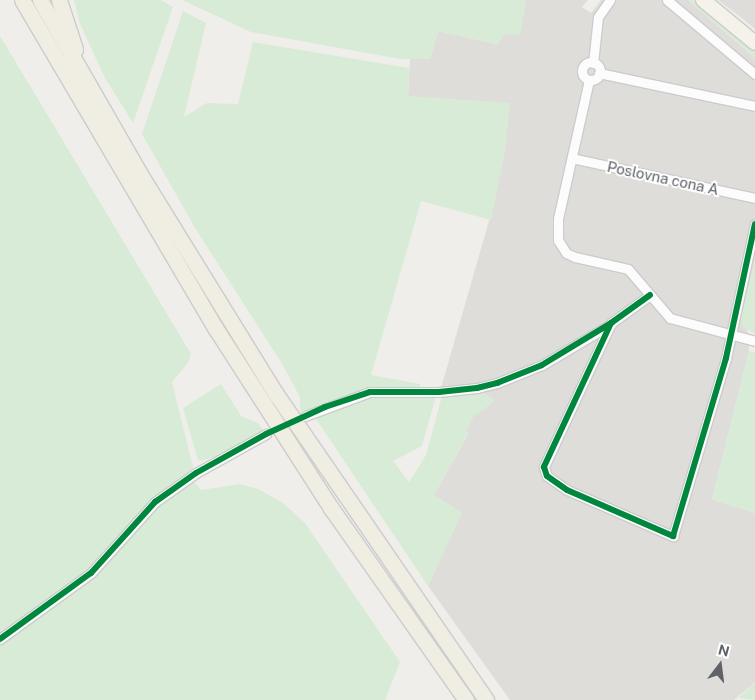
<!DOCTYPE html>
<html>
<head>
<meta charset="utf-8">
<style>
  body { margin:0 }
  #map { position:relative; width:755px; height:700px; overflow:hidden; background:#efeeea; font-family:"Public Sans",sans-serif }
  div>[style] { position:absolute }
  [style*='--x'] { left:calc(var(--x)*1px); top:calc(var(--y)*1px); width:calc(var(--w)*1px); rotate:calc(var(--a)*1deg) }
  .industrial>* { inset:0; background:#dfddda }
  .green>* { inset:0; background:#d8ebd6 }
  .roads { filter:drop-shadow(1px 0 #cbcccc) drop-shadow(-1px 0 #cbcccc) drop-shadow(0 1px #cbcccc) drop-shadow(0 -1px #cbcccc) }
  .street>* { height:9px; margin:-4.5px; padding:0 4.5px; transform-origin:4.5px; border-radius:4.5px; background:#fdfcfc }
  .street>.ring { margin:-4.5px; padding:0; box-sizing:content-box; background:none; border:9px solid #fdfcfc; border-radius:50% }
  .primary>* { height:14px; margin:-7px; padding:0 7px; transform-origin:7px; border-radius:7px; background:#f4f2e9 }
  .highway>* { height:15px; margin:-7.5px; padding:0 7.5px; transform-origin:7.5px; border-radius:7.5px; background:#f0ede3 }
  .cycleway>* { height:6px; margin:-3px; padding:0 3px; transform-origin:3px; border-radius:3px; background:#00873e }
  span { translate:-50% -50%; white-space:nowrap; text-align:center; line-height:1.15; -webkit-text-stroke:4px #fff; paint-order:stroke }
  .street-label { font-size:15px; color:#5f6368 }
  .north { position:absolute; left:695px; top:640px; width:50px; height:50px; -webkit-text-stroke:4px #fff; paint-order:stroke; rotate:15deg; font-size:14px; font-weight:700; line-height:20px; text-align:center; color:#5f6368 }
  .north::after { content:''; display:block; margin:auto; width:18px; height:22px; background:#5f6368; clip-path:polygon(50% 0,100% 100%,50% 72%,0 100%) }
</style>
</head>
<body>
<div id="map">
  <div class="industrial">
    <i style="clip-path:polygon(526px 0,588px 0,582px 7px,591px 13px,601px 0,688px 0,755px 58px,755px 261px,741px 318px,748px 332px,749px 351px,712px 499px,755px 513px,755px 682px,734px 700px,510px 700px,428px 586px,461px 513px,434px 495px,468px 434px,465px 432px,485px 393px,442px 396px,441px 388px,493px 207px,408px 96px,410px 59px,430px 59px,438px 31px,497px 44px,504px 34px,520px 34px)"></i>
    <i style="clip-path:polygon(718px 0,755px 0,755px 29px,738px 15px)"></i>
  </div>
  <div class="green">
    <i style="clip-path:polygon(74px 0,161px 0,173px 7px,133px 123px,105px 78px,80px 24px)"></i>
    <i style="clip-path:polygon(182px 0,526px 0,520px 35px,504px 34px,497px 44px,438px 31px,430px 59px,400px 59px,251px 32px)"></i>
    <i style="clip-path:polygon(688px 0,697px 0,755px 51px,755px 58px)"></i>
    <i style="clip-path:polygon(183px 11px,206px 23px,184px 117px,207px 103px,238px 104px,253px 42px,409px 68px,408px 96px,510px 103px,505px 151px,491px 220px,421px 201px,371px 375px,420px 384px,420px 388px,366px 389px,300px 412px,300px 397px,281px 362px,195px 228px,142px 134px)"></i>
    <i style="clip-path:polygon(0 36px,191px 354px,188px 363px,172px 382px,194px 471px,192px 480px,201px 490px,240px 484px,258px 489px,283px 503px,305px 523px,400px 662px,385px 700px,0 700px)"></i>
    <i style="clip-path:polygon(755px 261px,755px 334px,743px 327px,741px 318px)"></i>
    <i style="clip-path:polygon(749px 351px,755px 352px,755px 513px,712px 500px)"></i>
    <i style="clip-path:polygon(221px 384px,241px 416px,258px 423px,264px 431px,212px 458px,198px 461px,183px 408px)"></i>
    <i style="clip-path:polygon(485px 393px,495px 401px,473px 417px,466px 432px,468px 433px,434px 495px,462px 513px,428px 586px,314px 416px,363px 397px,436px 396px,422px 446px,393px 461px,409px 482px,426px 455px,442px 396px)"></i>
    <i style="clip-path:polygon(755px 682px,755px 700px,738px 698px)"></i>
  </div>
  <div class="roads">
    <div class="street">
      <i style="--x:667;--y:0;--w:115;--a:40.1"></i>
      <i class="ring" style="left:582px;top:62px;width:9px;height:9px"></i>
      <i style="--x:593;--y:63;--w:46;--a:-83.8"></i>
      <i style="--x:598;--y:17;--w:21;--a:-55"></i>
      <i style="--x:599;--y:73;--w:159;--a:11.9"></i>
      <i style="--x:589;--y:80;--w:142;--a:102.6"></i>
      <i style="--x:558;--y:219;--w:21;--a:90"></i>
      <i style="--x:558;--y:240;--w:15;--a:58"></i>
      <i style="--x:566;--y:253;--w:10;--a:24"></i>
      <i style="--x:575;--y:257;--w:54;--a:12.8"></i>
      <i style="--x:628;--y:269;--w:65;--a:49.4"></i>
      <i style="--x:670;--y:318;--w:88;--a:15.1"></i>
      <i style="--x:572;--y:158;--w:187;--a:12.3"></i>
      <i style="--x:650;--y:295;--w:48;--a:144.3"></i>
      <i style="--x:611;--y:323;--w:159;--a:115"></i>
      <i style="--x:544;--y:467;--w:9;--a:72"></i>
      <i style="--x:547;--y:476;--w:24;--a:35"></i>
      <i style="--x:567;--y:490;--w:116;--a:23.5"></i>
      <i style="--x:673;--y:536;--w:186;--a:-73.4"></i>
      <i style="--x:726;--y:358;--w:137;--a:-77.8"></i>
      <i style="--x:305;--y:416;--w:69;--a:-20.3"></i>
      <i style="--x:370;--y:392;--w:69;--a:0"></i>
      <i style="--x:439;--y:392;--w:38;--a:-6"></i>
      <i style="--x:477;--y:388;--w:21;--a:-14"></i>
      <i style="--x:497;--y:383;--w:48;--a:-21.8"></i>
      <i style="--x:542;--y:365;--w:80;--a:-30.7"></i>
      <i style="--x:0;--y:639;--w:112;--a:-36"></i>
      <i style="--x:91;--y:573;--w:96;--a:-48"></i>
      <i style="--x:155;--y:502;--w:50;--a:-35.3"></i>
      <i style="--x:196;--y:473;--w:80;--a:-29.1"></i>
    </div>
    <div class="primary">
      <i style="--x:703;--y:0;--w:67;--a:39.6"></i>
    </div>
    <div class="highway">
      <i style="--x:22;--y:0;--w:382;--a:59.5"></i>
      <i style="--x:216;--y:329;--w:213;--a:57.3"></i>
      <i style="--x:331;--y:508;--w:235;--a:54.9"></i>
      <i style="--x:40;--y:0;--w:201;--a:60.1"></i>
      <i style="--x:140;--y:174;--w:259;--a:58.3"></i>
      <i style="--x:276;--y:394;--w:371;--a:55.5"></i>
      <i style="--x:59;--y:0;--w:52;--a:71.9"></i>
    </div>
  </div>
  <div class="cycleway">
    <i style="--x:650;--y:295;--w:48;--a:144.3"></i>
    <i style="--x:611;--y:323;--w:159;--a:115"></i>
    <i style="--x:544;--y:467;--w:9;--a:72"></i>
    <i style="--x:547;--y:476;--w:24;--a:35"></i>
    <i style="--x:567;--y:490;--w:116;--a:23.5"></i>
    <i style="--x:673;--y:536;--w:186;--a:-73.4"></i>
    <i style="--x:726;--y:358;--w:137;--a:-77.8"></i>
    <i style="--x:0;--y:639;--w:112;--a:-36"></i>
    <i style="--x:91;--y:573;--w:96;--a:-48"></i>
    <i style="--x:155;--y:502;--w:50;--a:-35.3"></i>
    <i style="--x:196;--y:473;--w:80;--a:-29.1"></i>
    <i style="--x:266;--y:434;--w:65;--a:-24.6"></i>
    <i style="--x:325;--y:407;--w:47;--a:-18.4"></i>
    <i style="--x:370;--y:392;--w:69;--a:0"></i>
    <i style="--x:439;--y:392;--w:38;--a:-6"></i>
    <i style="--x:477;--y:388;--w:21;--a:-14"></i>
    <i style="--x:497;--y:383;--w:48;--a:-21.8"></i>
    <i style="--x:542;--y:365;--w:81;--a:-31.3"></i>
  </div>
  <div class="street-label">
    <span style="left:663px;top:178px;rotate:12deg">Poslovna cona A</span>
  </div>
  <div class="north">N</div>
</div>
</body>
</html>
